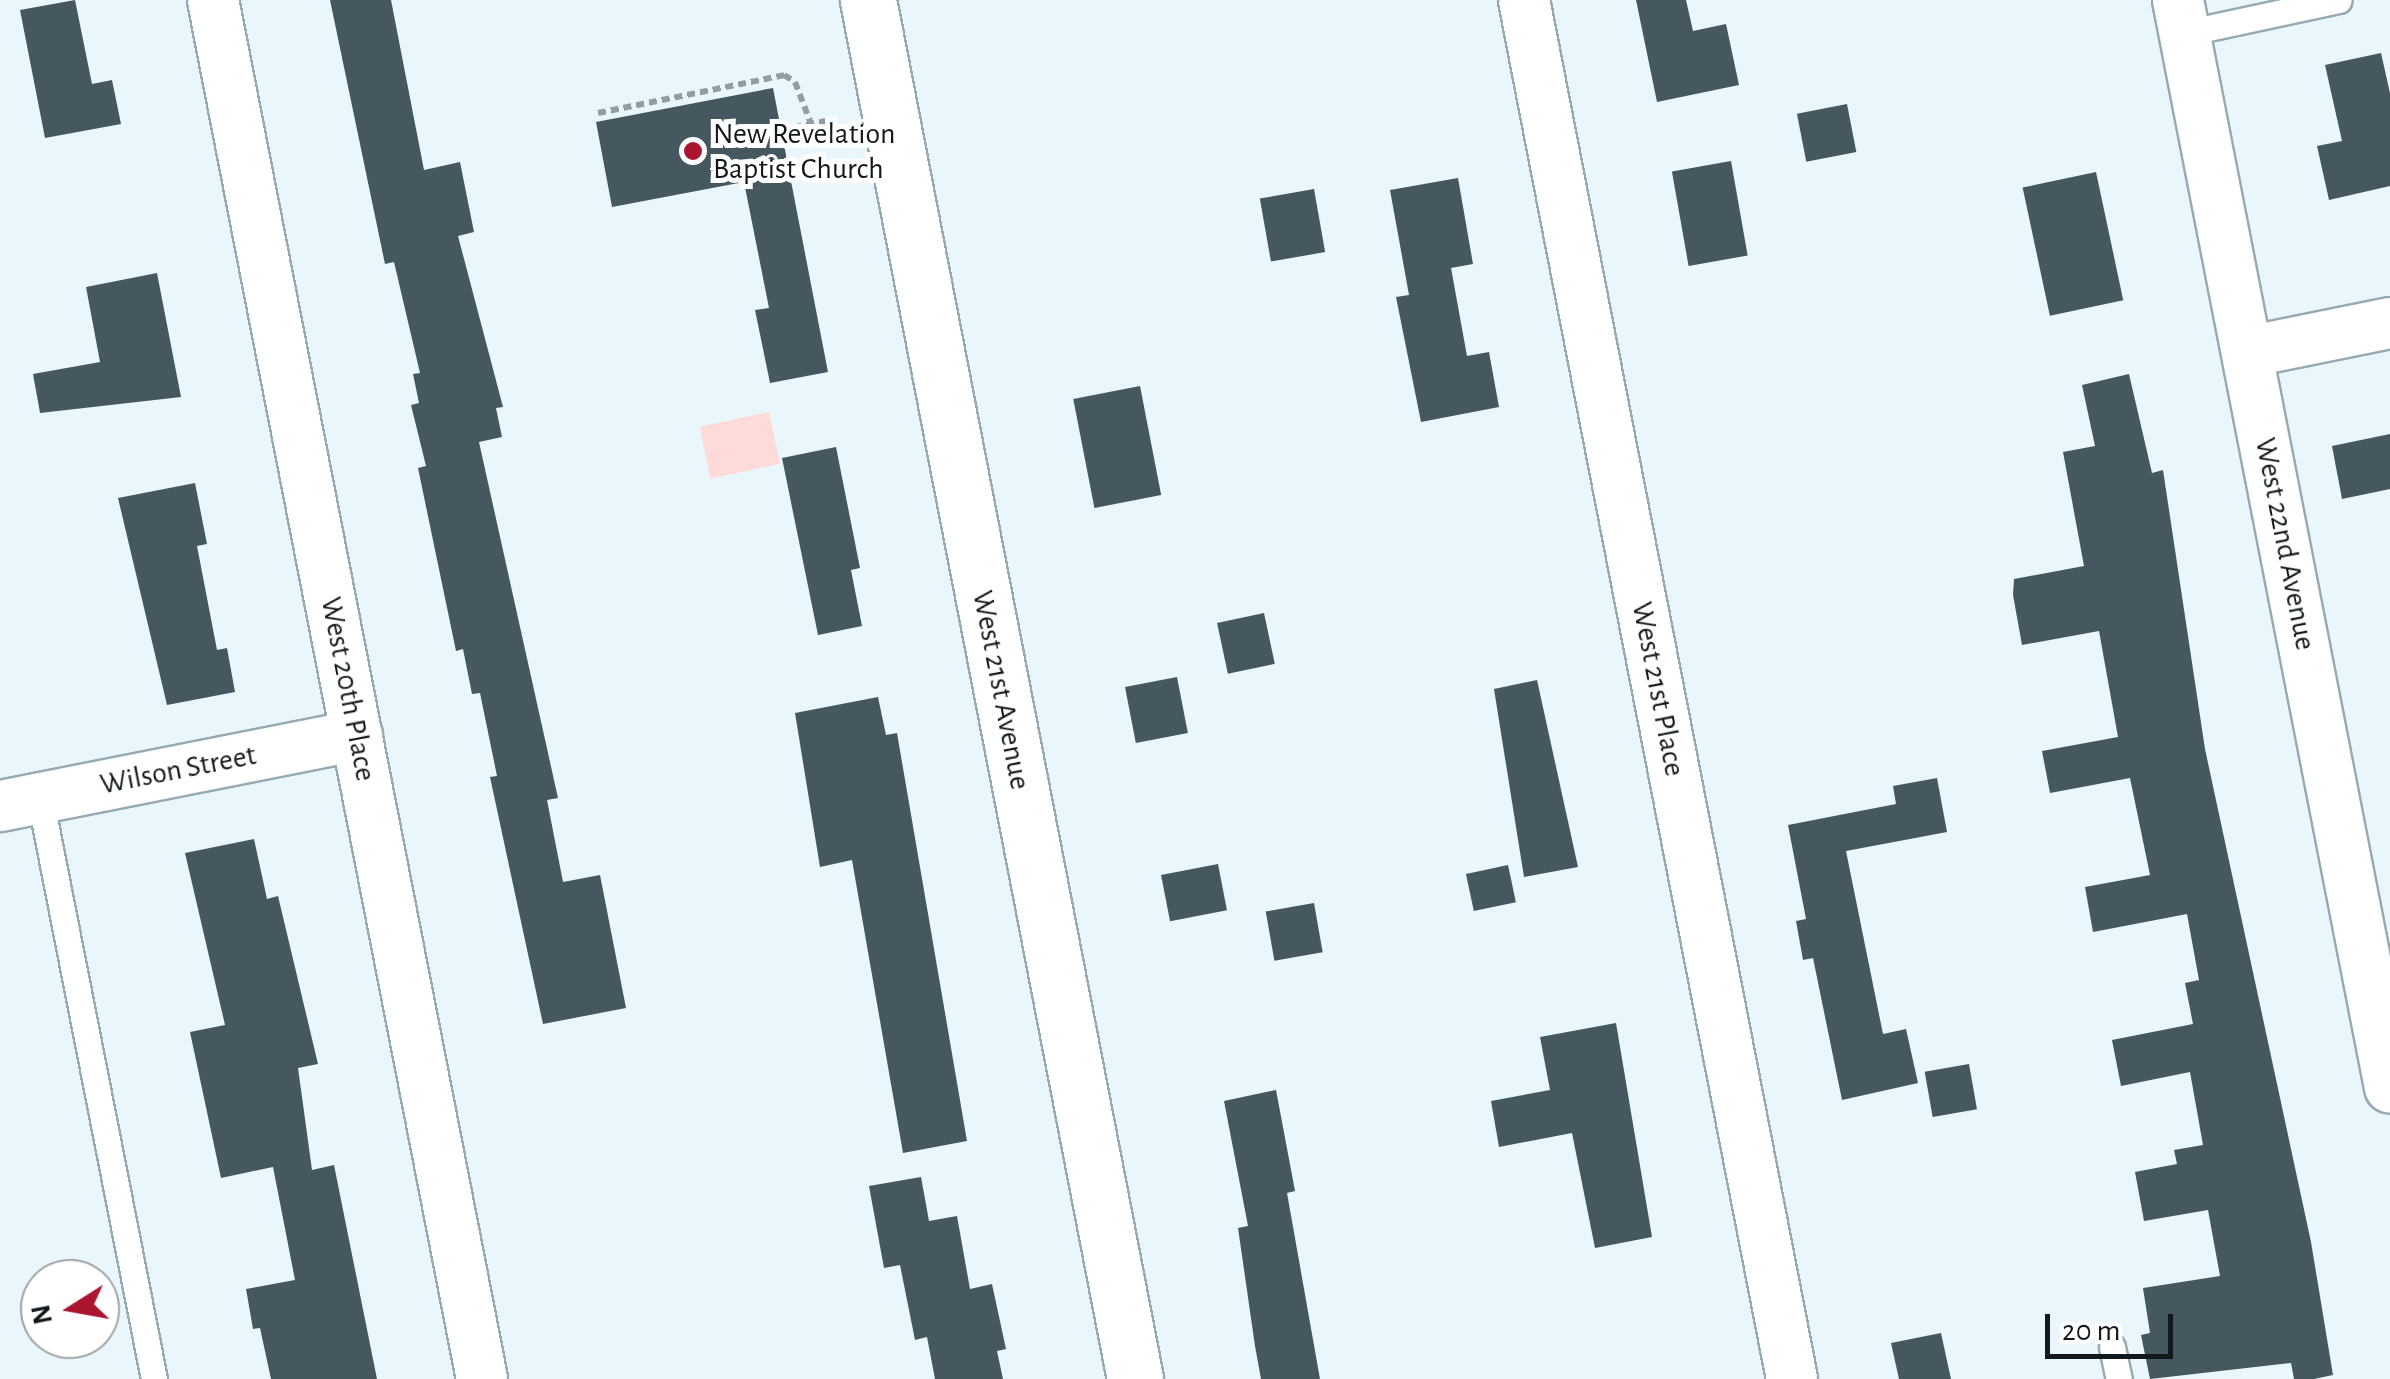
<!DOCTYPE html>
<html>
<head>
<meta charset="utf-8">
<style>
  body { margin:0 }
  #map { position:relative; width:2390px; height:1379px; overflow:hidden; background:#e9f6fc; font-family:"Alegreya Sans",sans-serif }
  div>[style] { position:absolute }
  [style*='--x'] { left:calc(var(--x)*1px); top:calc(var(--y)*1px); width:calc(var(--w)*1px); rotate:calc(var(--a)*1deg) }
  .green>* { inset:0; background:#fedad9; transform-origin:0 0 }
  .building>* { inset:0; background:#455860; transform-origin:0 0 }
  .path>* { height:6px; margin-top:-3px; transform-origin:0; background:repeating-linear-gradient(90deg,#929da2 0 8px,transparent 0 13px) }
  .roads { filter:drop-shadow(2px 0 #96aab4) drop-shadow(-2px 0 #96aab4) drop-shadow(0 2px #96aab4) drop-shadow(0 -2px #96aab4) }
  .service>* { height:25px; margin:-12.5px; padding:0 12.5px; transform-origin:12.5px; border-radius:12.5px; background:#fff }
  .minor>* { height:50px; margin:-25px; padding:0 25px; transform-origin:25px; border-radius:25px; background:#fff }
  .tertiary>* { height:55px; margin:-27.5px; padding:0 27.5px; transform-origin:27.5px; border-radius:27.5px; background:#fff }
  .dots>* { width:28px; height:28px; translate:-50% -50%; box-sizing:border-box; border:5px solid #fff; border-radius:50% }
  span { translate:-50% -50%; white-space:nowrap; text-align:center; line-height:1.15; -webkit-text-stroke:10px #fff; paint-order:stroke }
  .poi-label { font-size:30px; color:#12191d }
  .left { translate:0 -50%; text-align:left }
  .street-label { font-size:30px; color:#12191d }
  .north { position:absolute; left:20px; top:1259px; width:100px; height:100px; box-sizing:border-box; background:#fff; border:2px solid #a0a3a5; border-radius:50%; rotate:259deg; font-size:28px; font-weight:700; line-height:40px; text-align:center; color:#12191d }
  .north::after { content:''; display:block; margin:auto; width:35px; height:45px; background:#ab152f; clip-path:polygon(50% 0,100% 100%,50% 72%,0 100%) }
  .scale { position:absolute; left:2045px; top:1314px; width:128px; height:45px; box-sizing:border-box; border:5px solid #12191d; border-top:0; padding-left:12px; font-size:30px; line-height:35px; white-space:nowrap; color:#12191d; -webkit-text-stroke:8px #fff; paint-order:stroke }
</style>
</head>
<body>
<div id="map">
  <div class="green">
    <i style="left:769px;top:412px;width:53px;height:71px;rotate:78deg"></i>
  </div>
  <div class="building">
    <i style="clip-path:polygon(75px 0,92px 84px,112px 80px,121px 124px,45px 138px,20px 10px)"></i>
    <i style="clip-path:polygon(330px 0,391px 0,424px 170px,460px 162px,474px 232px,458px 236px,503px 407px,496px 408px,502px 437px,479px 442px,558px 798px,547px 800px,563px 882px,600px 875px,626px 1008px,543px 1024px,490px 777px,497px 776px,480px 693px,472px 694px,463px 649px,456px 651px,418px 468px,426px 466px,411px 405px,419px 403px,413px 374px,420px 373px,394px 262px,385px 264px)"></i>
    <i style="clip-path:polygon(1636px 0,1686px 0,1693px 31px,1726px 24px,1739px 85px,1657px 102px)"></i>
    <i style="clip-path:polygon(2381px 53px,2390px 93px,2390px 186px,2329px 200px,2317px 146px,2342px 141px,2325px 65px)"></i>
    <i style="clip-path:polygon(773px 88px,828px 372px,770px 383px,755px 310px,769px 308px,744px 182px,612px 207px,596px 122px)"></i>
    <i style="left:1847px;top:104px;width:49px;height:51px;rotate:79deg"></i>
    <i style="left:1731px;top:161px;width:96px;height:60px;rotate:80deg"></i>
    <i style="left:2096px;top:172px;width:131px;height:75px;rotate:78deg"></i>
    <i style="clip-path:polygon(1458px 178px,1473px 264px,1451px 268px,1467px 356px,1489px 352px,1499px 407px,1421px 422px,1396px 297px,1409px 295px,1390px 190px)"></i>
    <i style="left:1314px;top:189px;width:64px;height:55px;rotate:80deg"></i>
    <i style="clip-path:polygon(157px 273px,181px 397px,40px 413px,33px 374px,100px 362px,86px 287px)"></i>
    <i style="clip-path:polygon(2129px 374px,2152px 473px,2163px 470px,2205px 749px,2311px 1242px,2333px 1375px,2314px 1379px,2294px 1379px,2291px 1363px,2150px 1379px,2141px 1335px,2150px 1333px,2143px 1288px,2220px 1276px,2208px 1210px,2144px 1221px,2135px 1172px,2177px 1164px,2174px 1150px,2203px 1145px,2190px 1072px,2121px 1086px,2112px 1040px,2193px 1024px,2185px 983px,2199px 980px,2187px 914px,2093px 932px,2085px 887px,2150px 875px,2130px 778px,2050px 793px,2042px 751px,2118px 737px,2099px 631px,2022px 645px,2013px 595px,2014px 579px,2084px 566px,2063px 452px,2095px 446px,2082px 385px)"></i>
    <i style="left:1140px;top:386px;width:111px;height:68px;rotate:79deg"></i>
    <i style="clip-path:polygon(2390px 434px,2390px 489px,2342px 499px,2332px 446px)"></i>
    <i style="clip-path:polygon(836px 447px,860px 568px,851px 570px,862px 626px,818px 635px,782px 458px)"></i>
    <i style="clip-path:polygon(195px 483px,207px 544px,197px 546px,217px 650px,227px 648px,235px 692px,167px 705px,118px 498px)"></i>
    <i style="left:1264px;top:613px;width:52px;height:48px;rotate:78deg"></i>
    <i style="left:1177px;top:677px;width:57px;height:53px;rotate:79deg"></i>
    <i style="clip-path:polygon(1537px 680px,1578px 867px,1524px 877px,1494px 689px)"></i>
    <i style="clip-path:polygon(878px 697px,886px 735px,897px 733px,967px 1141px,903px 1153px,852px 860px,820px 867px,795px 713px)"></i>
    <i style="clip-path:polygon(1937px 778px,1947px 832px,1846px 851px,1883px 1034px,1906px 1029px,1918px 1083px,1842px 1100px,1813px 958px,1803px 960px,1796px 921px,1806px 919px,1788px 825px,1896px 804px,1893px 786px)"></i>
    <i style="clip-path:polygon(254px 839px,267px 899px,278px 896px,318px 1064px,298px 1068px,312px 1170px,334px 1165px,377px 1379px,271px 1379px,260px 1328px,253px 1329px,246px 1289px,295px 1280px,273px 1167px,221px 1178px,190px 1032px,225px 1025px,185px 853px)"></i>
    <i style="left:1218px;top:864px;width:47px;height:58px;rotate:79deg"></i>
    <i style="left:1508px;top:865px;width:38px;height:43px;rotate:78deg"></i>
    <i style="left:1314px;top:903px;width:50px;height:49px;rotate:80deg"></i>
    <i style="clip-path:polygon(1616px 1023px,1652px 1237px,1595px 1248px,1572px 1133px,1499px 1147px,1491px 1101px,1550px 1090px,1540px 1037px)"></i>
    <i style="left:1969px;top:1064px;width:46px;height:45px;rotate:80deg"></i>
    <i style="clip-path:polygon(1276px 1090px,1295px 1191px,1287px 1193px,1320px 1379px,1261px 1379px,1255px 1346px,1238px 1228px,1248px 1226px,1224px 1101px)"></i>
    <i style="clip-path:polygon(921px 1177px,929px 1221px,957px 1216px,970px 1289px,992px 1284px,1006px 1349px,997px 1351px,1003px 1379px,935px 1379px,927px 1337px,915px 1340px,900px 1265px,884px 1268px,869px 1186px)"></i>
    <i style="clip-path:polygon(1941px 1333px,1951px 1379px,1899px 1379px,1891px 1343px)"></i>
  </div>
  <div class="path">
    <i style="--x:598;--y:113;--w:190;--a:-11.5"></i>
    <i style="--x:784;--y:75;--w:13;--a:32"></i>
    <i style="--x:795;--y:82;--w:45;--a:69.1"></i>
    <i style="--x:781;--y:130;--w:51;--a:-11.3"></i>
  </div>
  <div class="roads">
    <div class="service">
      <i style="--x:2185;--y:33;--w:157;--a:-12.1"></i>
      <i style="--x:40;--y:798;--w:592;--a:78.9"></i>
      <i style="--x:2112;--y:1347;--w:33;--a:78"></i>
    </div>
    <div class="minor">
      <i style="--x:213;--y:0;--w:1405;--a:78.96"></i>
      <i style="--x:1524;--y:0;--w:1405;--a:79"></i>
      <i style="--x:2178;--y:0;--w:1108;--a:78.97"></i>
      <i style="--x:2247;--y:352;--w:146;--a:-11.5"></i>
      <i style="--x:0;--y:806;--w:364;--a:-11.2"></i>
    </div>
    <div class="tertiary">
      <i style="--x:868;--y:0;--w:1405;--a:79.04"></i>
    </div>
  </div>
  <div class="dots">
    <i style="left:693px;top:151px;background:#ab152f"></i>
  </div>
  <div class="poi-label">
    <span class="left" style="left:713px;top:151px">New Revelation<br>Baptist Church</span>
  </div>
  <div class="street-label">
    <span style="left:2285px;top:544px;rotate:79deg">West 22nd Avenue</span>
    <span style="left:348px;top:689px;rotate:79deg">West 20th Place</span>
    <span style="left:1658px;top:689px;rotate:79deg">West 21st Place</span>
    <span style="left:1001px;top:690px;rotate:79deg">West 21st Avenue</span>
    <span style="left:178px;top:770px;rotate:-11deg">Wilson Street</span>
  </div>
  <div class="north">N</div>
  <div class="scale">20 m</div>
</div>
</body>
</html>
